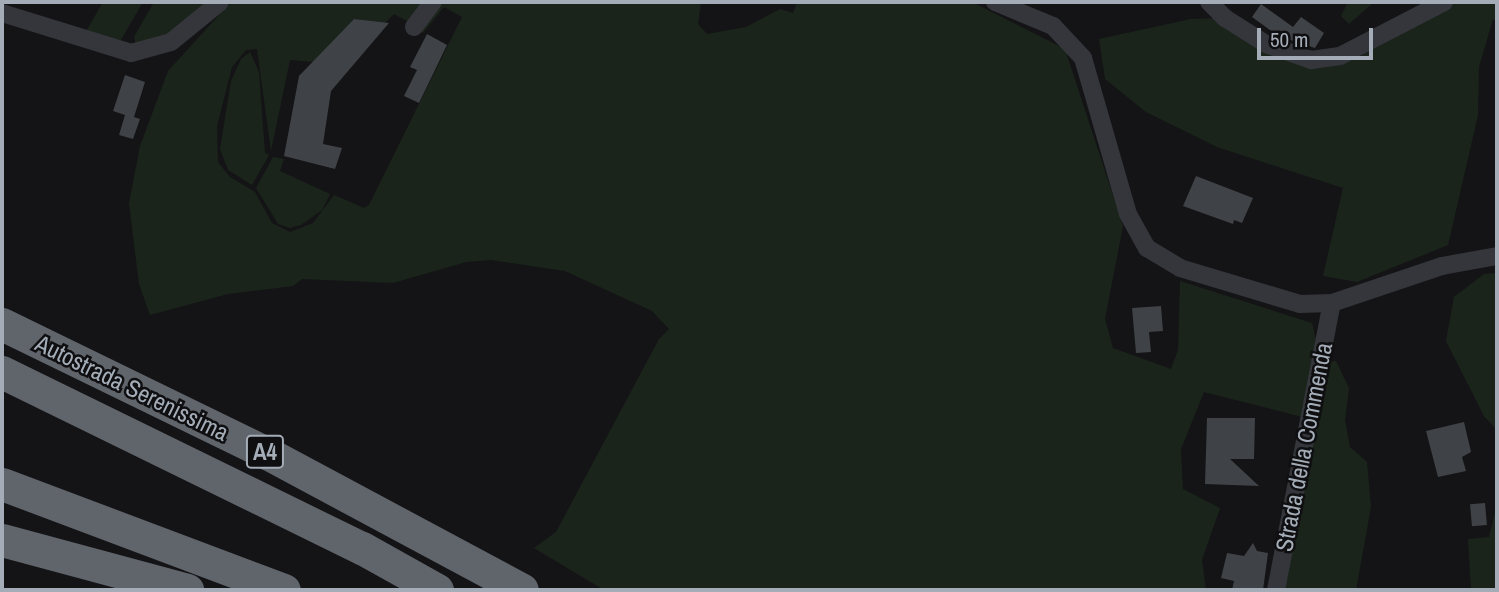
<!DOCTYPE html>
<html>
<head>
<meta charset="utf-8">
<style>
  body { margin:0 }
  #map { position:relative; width:1499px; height:592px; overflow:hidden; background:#141416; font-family:"Archivo Narrow",sans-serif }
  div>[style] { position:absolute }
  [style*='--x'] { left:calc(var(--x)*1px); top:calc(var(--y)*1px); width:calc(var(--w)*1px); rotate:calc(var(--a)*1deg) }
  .green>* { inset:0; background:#1b241b }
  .building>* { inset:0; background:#3f4246; transform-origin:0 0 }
  .street>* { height:18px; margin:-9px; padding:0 9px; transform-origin:9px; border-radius:9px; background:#34363b }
  .highway>* { height:33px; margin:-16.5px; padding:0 16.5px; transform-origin:16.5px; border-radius:16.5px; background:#60656c }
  span { translate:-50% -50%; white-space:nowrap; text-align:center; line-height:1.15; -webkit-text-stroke:5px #0f0f11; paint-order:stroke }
  .shield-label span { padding:2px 5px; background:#0f0f11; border:2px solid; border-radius:5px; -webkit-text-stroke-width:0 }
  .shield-label { font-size:23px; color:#a4adb7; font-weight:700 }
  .street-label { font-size:24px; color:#a4adb7 }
  .frame { position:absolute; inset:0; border:4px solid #a4adb7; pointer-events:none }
  .scale { position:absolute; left:1257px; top:28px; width:116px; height:32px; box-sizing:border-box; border:4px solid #a4adb7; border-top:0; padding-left:9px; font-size:21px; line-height:24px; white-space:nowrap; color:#a4adb7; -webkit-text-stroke:5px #0f0f11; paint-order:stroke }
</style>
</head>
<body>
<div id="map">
  <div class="green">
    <i style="clip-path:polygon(103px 2px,143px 2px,118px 45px,85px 33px)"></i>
    <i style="clip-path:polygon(154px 2px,208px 2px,178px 29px,136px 46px,134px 37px)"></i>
    <i style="clip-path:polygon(231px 2px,425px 2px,411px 23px,394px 14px,385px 23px,354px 19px,313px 62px,290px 60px,271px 151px,257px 49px,246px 50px,232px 67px,217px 126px,218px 162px,230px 177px,255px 192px,272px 223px,290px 232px,313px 223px,334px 195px,364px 208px,369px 205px,462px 17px,444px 7px,423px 33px,417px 29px,440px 2px,701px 2px,698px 24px,707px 34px,746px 27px,780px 9px,793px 13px,797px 2px,972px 2px,1065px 49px,1123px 226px,1105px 319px,1113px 348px,1171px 369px,1178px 350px,1180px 281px,1312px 323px,1321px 361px,1336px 361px,1349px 388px,1345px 420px,1350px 447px,1367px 462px,1371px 507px,1356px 590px,1276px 590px,1310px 419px,1204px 392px,1181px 449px,1183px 489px,1220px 508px,1202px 560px,1206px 590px,604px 590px,534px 548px,556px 532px,659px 339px,669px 329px,652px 311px,565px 271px,491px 260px,466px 262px,393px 283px,302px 279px,293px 286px,228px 294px,150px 315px,139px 284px,129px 203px,140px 146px,168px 71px)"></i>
    <i style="clip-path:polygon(1348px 2px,1374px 2px,1349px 24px,1341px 16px)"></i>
    <i style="clip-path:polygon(1444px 2px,1497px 2px,1497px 21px,1493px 19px,1479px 67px,1478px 115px,1448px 245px,1357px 282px,1323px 276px,1343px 188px,1217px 147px,1146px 112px,1105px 79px,1099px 39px,1191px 19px,1225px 18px,1311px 60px)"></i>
    <i style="clip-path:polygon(250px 52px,259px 72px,265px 153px,269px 155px,252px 185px,228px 170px,220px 149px,231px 81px,241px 59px)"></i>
    <i style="clip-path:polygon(273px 157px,284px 159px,280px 171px,330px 194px,322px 210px,301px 225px,290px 228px,278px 224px,256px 188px)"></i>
    <i style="clip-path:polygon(1497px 273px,1497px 430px,1484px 416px,1446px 341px,1454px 297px,1484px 274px)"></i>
    <i style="clip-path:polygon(1497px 504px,1497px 590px,1471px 590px,1468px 539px,1489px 537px)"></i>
  </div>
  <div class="building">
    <i style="clip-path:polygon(1261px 4px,1293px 27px,1301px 17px,1324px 33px,1315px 48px,1278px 36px,1252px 17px)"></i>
    <i style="clip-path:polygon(354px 19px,389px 23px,331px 91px,323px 144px,342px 148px,335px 169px,284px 156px,299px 76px)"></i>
    <i style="clip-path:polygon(427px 34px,447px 45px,419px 103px,404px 96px,417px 70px,410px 67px)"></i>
    <i style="clip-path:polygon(125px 75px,145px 82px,134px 117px,140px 119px,133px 139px,119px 135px,125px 115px,113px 111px)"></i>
    <i style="clip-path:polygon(1196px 176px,1253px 198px,1242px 223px,1234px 220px,1233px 224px,1183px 206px)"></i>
    <i style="clip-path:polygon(1161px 306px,1163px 331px,1149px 332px,1151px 352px,1136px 353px,1132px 308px)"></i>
    <i style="clip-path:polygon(1207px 418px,1255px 418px,1254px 459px,1230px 459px,1259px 486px,1205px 484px)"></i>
    <i style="clip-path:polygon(1464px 422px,1471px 452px,1462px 457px,1466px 471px,1438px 477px,1426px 431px)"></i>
    <i style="left:1485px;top:503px;width:22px;height:15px;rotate:85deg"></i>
    <i style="clip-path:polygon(1253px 543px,1257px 551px,1268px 553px,1263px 590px,1232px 590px,1234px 581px,1221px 578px,1227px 553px,1244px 556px)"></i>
  </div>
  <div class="street">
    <i style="--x:995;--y:2;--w:63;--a:22.5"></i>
    <i style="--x:1053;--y:26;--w:44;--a:46.8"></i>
    <i style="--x:1083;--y:58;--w:162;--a:73.9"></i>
    <i style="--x:1128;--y:214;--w:39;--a:61"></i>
    <i style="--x:1147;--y:248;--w:39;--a:31"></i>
    <i style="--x:1180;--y:268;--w:125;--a:16.7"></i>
    <i style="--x:1300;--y:304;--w:32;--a:-2"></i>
    <i style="--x:1332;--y:303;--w:116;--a:-18.6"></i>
    <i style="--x:1442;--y:266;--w:56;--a:-10.3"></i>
    <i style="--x:1209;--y:2;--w:23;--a:45"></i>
    <i style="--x:1225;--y:18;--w:49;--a:32.4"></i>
    <i style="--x:1266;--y:44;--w:48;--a:19.6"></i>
    <i style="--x:1311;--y:60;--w:29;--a:-8"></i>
    <i style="--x:1340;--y:56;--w:117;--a:-27.4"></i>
    <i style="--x:2;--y:13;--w:135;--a:17.2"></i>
    <i style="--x:131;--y:53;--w:41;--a:-15.4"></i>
    <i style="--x:171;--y:42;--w:63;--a:-39.2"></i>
    <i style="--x:414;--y:27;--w:31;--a:-53"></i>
    <i style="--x:1276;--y:590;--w:292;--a:-79"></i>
  </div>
  <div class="highway">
    <i style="--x:2;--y:324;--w:295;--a:26"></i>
    <i style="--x:267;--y:453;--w:289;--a:28.2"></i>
    <i style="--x:2;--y:372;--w:401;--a:26.1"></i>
    <i style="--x:362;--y:548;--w:86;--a:29.2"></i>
    <i style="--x:2;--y:484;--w:301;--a:20.6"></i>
    <i style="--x:2;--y:540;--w:192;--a:15.1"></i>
  </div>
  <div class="shield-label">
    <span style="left:265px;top:452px">A4</span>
  </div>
  <div class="street-label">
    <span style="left:132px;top:388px;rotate:26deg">Autostrada Serenissima</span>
    <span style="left:1304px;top:447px;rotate:-79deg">Strada della Commenda</span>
  </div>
  <div class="frame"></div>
  <div class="scale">50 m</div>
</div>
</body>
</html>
